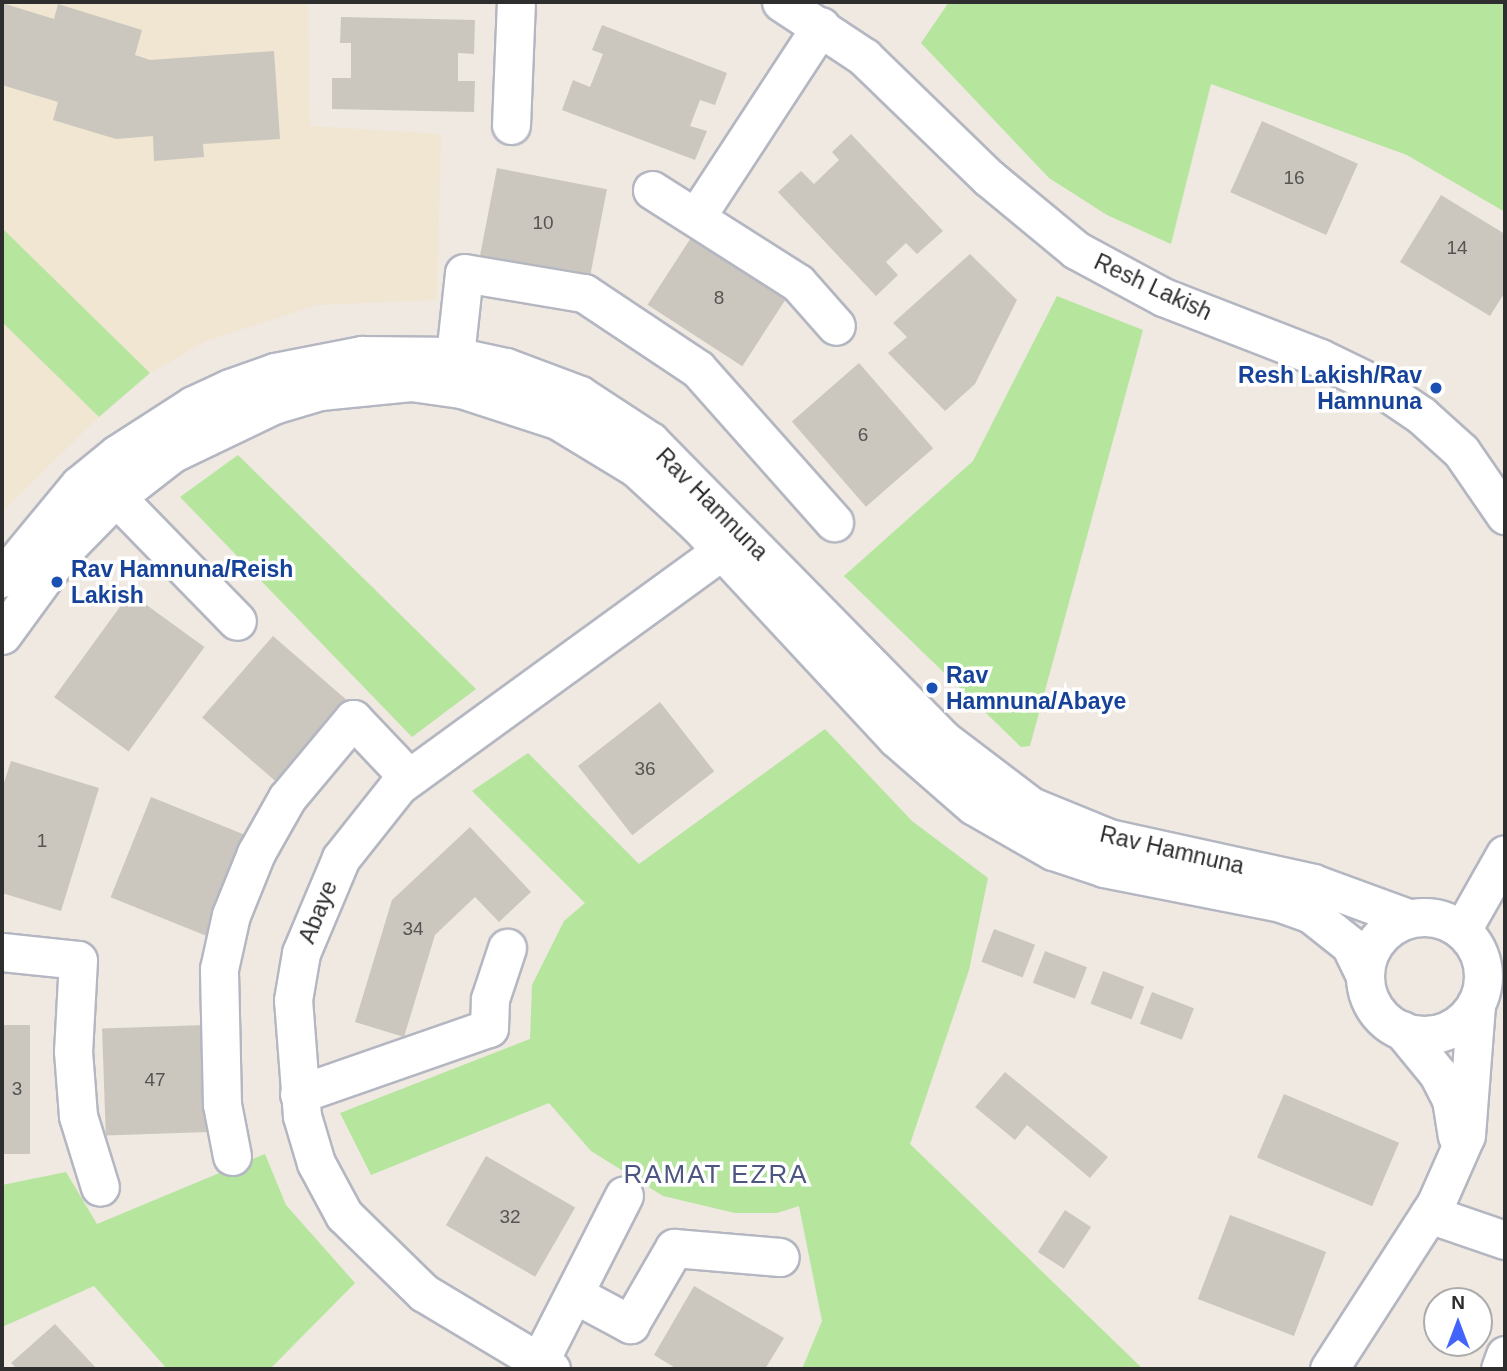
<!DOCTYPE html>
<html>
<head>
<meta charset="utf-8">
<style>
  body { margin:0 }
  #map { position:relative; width:1507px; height:1371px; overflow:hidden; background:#efe9e1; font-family:Helvetica,sans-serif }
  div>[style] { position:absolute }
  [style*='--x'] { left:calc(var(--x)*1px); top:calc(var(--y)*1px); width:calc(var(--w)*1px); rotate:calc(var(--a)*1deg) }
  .education>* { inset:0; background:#f0e6d1 }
  .green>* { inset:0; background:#b6e59e }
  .building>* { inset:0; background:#cbc7bf; transform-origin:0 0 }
  .roads { filter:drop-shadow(2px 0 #b4b7c1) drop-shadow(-2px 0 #b4b7c1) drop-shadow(0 2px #b4b7c1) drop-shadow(0 -2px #b4b7c1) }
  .minor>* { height:37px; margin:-18.5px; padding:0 18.5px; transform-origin:18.5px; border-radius:18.5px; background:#fff }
  .minor>.ring { margin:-18.5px; padding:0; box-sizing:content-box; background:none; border:37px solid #fff; border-radius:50% }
  .dots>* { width:19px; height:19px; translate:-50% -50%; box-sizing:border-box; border:4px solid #fff; border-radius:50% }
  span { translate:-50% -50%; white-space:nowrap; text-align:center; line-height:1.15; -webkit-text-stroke:7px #fff; paint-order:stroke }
  .number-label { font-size:19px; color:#555452 }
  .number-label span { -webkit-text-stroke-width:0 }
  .street-label { font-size:23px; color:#2e2e2e }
  .transit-label { font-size:23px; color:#164399; font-weight:700 }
  .right { translate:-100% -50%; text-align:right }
  .left { translate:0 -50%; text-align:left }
  .quarter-label { font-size:26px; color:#4d5680; letter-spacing:2px }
  .frame { position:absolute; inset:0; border:4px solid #2e2e2e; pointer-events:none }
  .north { position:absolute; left:1423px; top:1287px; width:70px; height:70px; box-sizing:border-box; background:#fff; border:2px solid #ababab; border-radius:50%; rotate:0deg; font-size:19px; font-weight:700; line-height:28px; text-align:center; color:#2e2e2e }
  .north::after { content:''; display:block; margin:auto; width:24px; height:32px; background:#4264fb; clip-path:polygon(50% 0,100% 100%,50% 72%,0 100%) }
</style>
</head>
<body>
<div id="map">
  <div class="education">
    <i style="clip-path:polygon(2px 2px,308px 2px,310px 126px,441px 134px,437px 300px,317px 305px,206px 341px,150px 373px,2px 228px)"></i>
    <i style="clip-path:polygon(2px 322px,99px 417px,2px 512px)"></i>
  </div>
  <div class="green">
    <i style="clip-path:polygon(949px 2px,1505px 2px,1505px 212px,1407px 155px,1211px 84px,1171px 244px,1107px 215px,1049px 178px,921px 43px)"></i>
    <i style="clip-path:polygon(2px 228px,150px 373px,99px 417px,2px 322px)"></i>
    <i style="clip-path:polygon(1057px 296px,1143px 330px,1030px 746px,1021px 747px,844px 576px,973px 461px)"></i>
    <i style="clip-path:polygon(238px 455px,476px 689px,412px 737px,180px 497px)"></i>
    <i style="clip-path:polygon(825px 729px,912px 821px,988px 878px,969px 970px,910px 1144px,1143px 1369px,802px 1369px,822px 1321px,799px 1206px,777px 1213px,735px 1213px,663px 1196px,591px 1151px,549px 1103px,371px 1175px,340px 1113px,530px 1039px,532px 985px,564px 921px,585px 903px,472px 791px,528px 753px,639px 864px)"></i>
    <i style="clip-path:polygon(265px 1154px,286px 1205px,355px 1283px,270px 1369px,167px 1369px,94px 1286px,2px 1327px,2px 1185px,66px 1172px,97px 1224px)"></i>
  </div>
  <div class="building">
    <i style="clip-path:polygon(2px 3px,54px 19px,58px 4px,142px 30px,135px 55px,150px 60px,274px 51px,280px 139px,203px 144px,204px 157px,154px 161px,153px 136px,116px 139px,53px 120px,58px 102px,2px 85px)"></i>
    <i style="clip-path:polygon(341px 17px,475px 20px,474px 54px,458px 53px,458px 81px,475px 81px,474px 112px,332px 109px,332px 78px,351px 78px,351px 43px,340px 43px)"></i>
    <i style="clip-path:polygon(602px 25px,727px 73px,715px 105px,700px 100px,690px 126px,707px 131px,695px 160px,562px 110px,573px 80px,590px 87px,603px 54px,592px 50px)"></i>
    <i style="left:1262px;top:121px;width:105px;height:78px;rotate:24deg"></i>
    <i style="clip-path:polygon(851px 134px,943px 231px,917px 254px,906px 243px,886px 262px,898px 275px,876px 296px,778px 192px,801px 171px,814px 184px,839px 160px,832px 152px)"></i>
    <i style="left:497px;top:168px;width:112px;height:91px;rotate:11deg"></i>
    <i style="clip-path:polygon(1441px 195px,1505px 234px,1505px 292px,1490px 316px,1400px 262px)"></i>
    <i style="left:696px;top:230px;width:113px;height:89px;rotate:33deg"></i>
    <i style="clip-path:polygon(970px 254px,1017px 300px,975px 384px,945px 411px,888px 353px,907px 337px,893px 323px)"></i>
    <i style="left:859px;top:363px;width:113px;height:89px;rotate:49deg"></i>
    <i style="left:130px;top:593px;width:92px;height:129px;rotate:36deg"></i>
    <i style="left:273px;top:636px;width:103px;height:108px;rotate:41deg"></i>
    <i style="left:660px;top:702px;width:88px;height:104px;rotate:52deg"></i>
    <i style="clip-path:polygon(11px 761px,99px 788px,61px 911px,2px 893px,2px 789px)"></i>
    <i style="left:151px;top:797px;width:103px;height:108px;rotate:22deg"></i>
    <i style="clip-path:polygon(470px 827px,531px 892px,499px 922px,475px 897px,435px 935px,404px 1037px,355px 1022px,392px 900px)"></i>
    <i style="left:994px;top:929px;width:44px;height:35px;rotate:21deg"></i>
    <i style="left:1045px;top:951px;width:45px;height:34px;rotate:21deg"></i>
    <i style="left:1103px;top:971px;width:44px;height:35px;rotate:21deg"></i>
    <i style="left:1152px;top:992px;width:45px;height:34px;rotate:21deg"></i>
    <i style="left:2px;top:1025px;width:28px;height:129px"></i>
    <i style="left:205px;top:1025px;width:107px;height:103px;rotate:88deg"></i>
    <i style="clip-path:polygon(1005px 1072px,1108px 1157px,1090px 1178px,1027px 1125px,1015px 1140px,975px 1107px)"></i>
    <i style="left:1284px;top:1094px;width:125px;height:69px;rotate:23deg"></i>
    <i style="left:486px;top:1156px;width:103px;height:80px;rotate:30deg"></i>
    <i style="left:1065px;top:1210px;width:31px;height:50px;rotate:33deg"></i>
    <i style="left:1230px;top:1215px;width:103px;height:90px;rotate:21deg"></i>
    <i style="clip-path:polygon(694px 1286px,784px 1338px,765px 1369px,677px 1369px,654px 1355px)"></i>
    <i style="clip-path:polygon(55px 1324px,97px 1369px,17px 1369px,11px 1363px)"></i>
  </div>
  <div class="roads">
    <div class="minor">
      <i style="--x:781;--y:2;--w:100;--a:33.5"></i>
      <i style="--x:864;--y:57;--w:174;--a:44.1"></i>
      <i style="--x:989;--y:178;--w:113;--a:39.6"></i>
      <i style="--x:1076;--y:250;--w:99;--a:28.4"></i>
      <i style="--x:1163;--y:297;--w:168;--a:21.2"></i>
      <i style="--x:1320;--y:358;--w:64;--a:25.8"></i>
      <i style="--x:1378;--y:386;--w:52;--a:34"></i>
      <i style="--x:1421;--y:415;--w:54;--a:42"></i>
      <i style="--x:1461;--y:451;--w:78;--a:55.5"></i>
      <i style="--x:511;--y:125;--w:123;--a:-87.7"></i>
      <i style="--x:652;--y:190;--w:173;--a:32.5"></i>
      <i style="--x:798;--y:283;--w:57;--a:48.5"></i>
      <i style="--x:696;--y:217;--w:228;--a:-56.8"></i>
      <i style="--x:455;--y:356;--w:83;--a:-83.8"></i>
      <i style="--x:464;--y:273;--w:122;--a:9.5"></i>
      <i style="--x:584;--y:293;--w:137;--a:33.7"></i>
      <i style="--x:698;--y:369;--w:205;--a:48.4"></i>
      <i style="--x:116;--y:497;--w:173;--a:45.7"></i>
      <i style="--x:2;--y:578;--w:121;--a:-50.4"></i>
      <i style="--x:79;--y:485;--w:49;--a:-39.2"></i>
      <i style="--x:117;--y:454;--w:90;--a:-32.8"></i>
      <i style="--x:193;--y:405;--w:41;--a:-24.7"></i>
      <i style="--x:230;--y:388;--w:48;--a:-19.6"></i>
      <i style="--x:275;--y:372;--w:89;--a:-11.1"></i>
      <i style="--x:362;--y:355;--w:93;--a:0.6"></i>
      <i style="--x:455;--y:356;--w:52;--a:12.2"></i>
      <i style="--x:506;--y:367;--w:79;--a:20.7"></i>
      <i style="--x:580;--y:395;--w:84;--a:33.3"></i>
      <i style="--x:650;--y:441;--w:419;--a:45.5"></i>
      <i style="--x:944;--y:740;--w:109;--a:37.2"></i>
      <i style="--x:1031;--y:806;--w:84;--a:22.3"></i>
      <i style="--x:1109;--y:838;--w:209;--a:12.4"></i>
      <i style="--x:1313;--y:883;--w:101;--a:20.2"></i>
      <i style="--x:2;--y:635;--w:107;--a:-53.8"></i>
      <i style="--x:65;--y:549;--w:73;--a:-45.6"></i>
      <i style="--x:116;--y:497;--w:72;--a:-37.7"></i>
      <i style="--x:173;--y:453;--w:111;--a:-25.6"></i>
      <i style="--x:273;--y:405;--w:49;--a:-16.6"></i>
      <i style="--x:320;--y:391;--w:91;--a:-5.6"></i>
      <i style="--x:411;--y:382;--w:50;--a:8"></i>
      <i style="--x:461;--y:389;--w:101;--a:17.9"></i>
      <i style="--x:557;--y:420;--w:92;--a:31.3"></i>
      <i style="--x:636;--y:468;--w:84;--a:42.6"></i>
      <i style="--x:698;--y:525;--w:291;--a:47.1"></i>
      <i style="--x:896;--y:738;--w:103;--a:41.1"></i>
      <i style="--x:974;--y:806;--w:91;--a:29.7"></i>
      <i style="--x:1053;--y:851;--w:54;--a:18.4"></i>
      <i style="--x:1104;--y:868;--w:180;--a:11.2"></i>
      <i style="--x:1281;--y:903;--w:32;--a:20"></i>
      <i style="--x:1311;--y:914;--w:50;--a:38.5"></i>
      <i style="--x:1350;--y:945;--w:34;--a:64"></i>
      <i class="ring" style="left:1365px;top:917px;width:81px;height:81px"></i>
      <i style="--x:1462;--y:930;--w:87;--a:-60.5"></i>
      <i style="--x:2;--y:952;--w:76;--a:6"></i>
      <i style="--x:78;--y:960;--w:91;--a:93.1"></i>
      <i style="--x:73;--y:1051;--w:65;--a:85.6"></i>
      <i style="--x:78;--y:1116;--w:74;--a:72.8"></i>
      <i style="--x:1402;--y:1030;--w:57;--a:50.7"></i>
      <i style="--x:1438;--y:1074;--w:28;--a:63"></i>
      <i style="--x:1451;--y:1099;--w:37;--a:81"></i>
      <i style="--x:299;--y:1094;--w:201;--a:-19.2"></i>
      <i style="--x:489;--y:1028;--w:29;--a:-88"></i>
      <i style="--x:490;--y:999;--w:54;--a:-71.6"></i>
      <i style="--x:232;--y:1156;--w:53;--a:-100.9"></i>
      <i style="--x:222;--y:1104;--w:135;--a:-91.3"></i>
      <i style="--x:219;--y:969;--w:55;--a:-77.5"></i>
      <i style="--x:231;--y:915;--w:67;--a:-68"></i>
      <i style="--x:256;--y:853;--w:63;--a:-60.6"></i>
      <i style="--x:287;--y:798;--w:103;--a:-50.1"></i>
      <i style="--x:353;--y:719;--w:80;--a:46.5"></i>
      <i style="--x:1429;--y:1214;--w:80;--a:18.9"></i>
      <i style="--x:574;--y:1294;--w:64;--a:28.2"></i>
      <i style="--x:630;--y:1324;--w:88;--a:-59.9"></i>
      <i style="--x:674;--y:1248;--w:106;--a:4.9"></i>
      <i style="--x:539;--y:1362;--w:187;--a:-63"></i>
      <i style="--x:551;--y:1369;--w:148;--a:-149.1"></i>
      <i style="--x:424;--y:1293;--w:112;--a:-135.7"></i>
      <i style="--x:344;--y:1215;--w:59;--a:-118.3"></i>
      <i style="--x:316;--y:1163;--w:49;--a:-106.6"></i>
      <i style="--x:302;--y:1116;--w:116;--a:-94.4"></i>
      <i style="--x:293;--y:1000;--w:48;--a:-80.3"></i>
      <i style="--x:301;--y:953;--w:103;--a:-67.2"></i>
      <i style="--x:341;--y:858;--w:92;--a:-51.6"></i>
      <i style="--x:398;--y:786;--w:425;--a:-36"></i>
      <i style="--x:1329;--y:1369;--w:197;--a:-57.2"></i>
      <i style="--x:1436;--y:1203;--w:74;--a:-66.2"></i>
      <i style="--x:1466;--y:1135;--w:131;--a:-85.6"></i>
      <i style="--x:1500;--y:1369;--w:15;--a:-70"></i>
    </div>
  </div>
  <div class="dots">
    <i style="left:1436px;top:388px;background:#1a4fb4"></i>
    <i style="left:57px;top:582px;background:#1a4fb4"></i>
    <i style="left:932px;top:688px;background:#1a4fb4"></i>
  </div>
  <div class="number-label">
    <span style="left:1294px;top:178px">16</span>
    <span style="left:543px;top:223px">10</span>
    <span style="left:1457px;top:248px">14</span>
    <span style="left:719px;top:298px">8</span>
    <span style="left:863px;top:435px">6</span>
    <span style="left:645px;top:769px">36</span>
    <span style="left:42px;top:841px">1</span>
    <span style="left:413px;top:929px">34</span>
    <span style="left:155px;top:1080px">47</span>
    <span style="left:17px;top:1089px">3</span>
    <span style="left:510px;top:1217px">32</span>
  </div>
  <div class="street-label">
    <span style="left:1153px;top:287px;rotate:25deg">Resh Lakish</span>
    <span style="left:712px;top:504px;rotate:45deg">Rav Hamnuna</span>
    <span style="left:1172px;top:850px;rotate:13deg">Rav Hamnuna</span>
    <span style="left:318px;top:912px;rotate:-68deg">Abaye</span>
  </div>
  <div class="transit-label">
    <span class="right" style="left:1422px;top:388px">Resh Lakish/Rav<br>Hamnuna</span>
    <span class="left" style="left:71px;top:582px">Rav Hamnuna/Reish<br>Lakish</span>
    <span class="left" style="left:946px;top:688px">Rav<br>Hamnuna/Abaye</span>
  </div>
  <div class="quarter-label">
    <span style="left:716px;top:1175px">RAMAT EZRA</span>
  </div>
  <div class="frame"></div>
  <div class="north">N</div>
</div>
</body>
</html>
